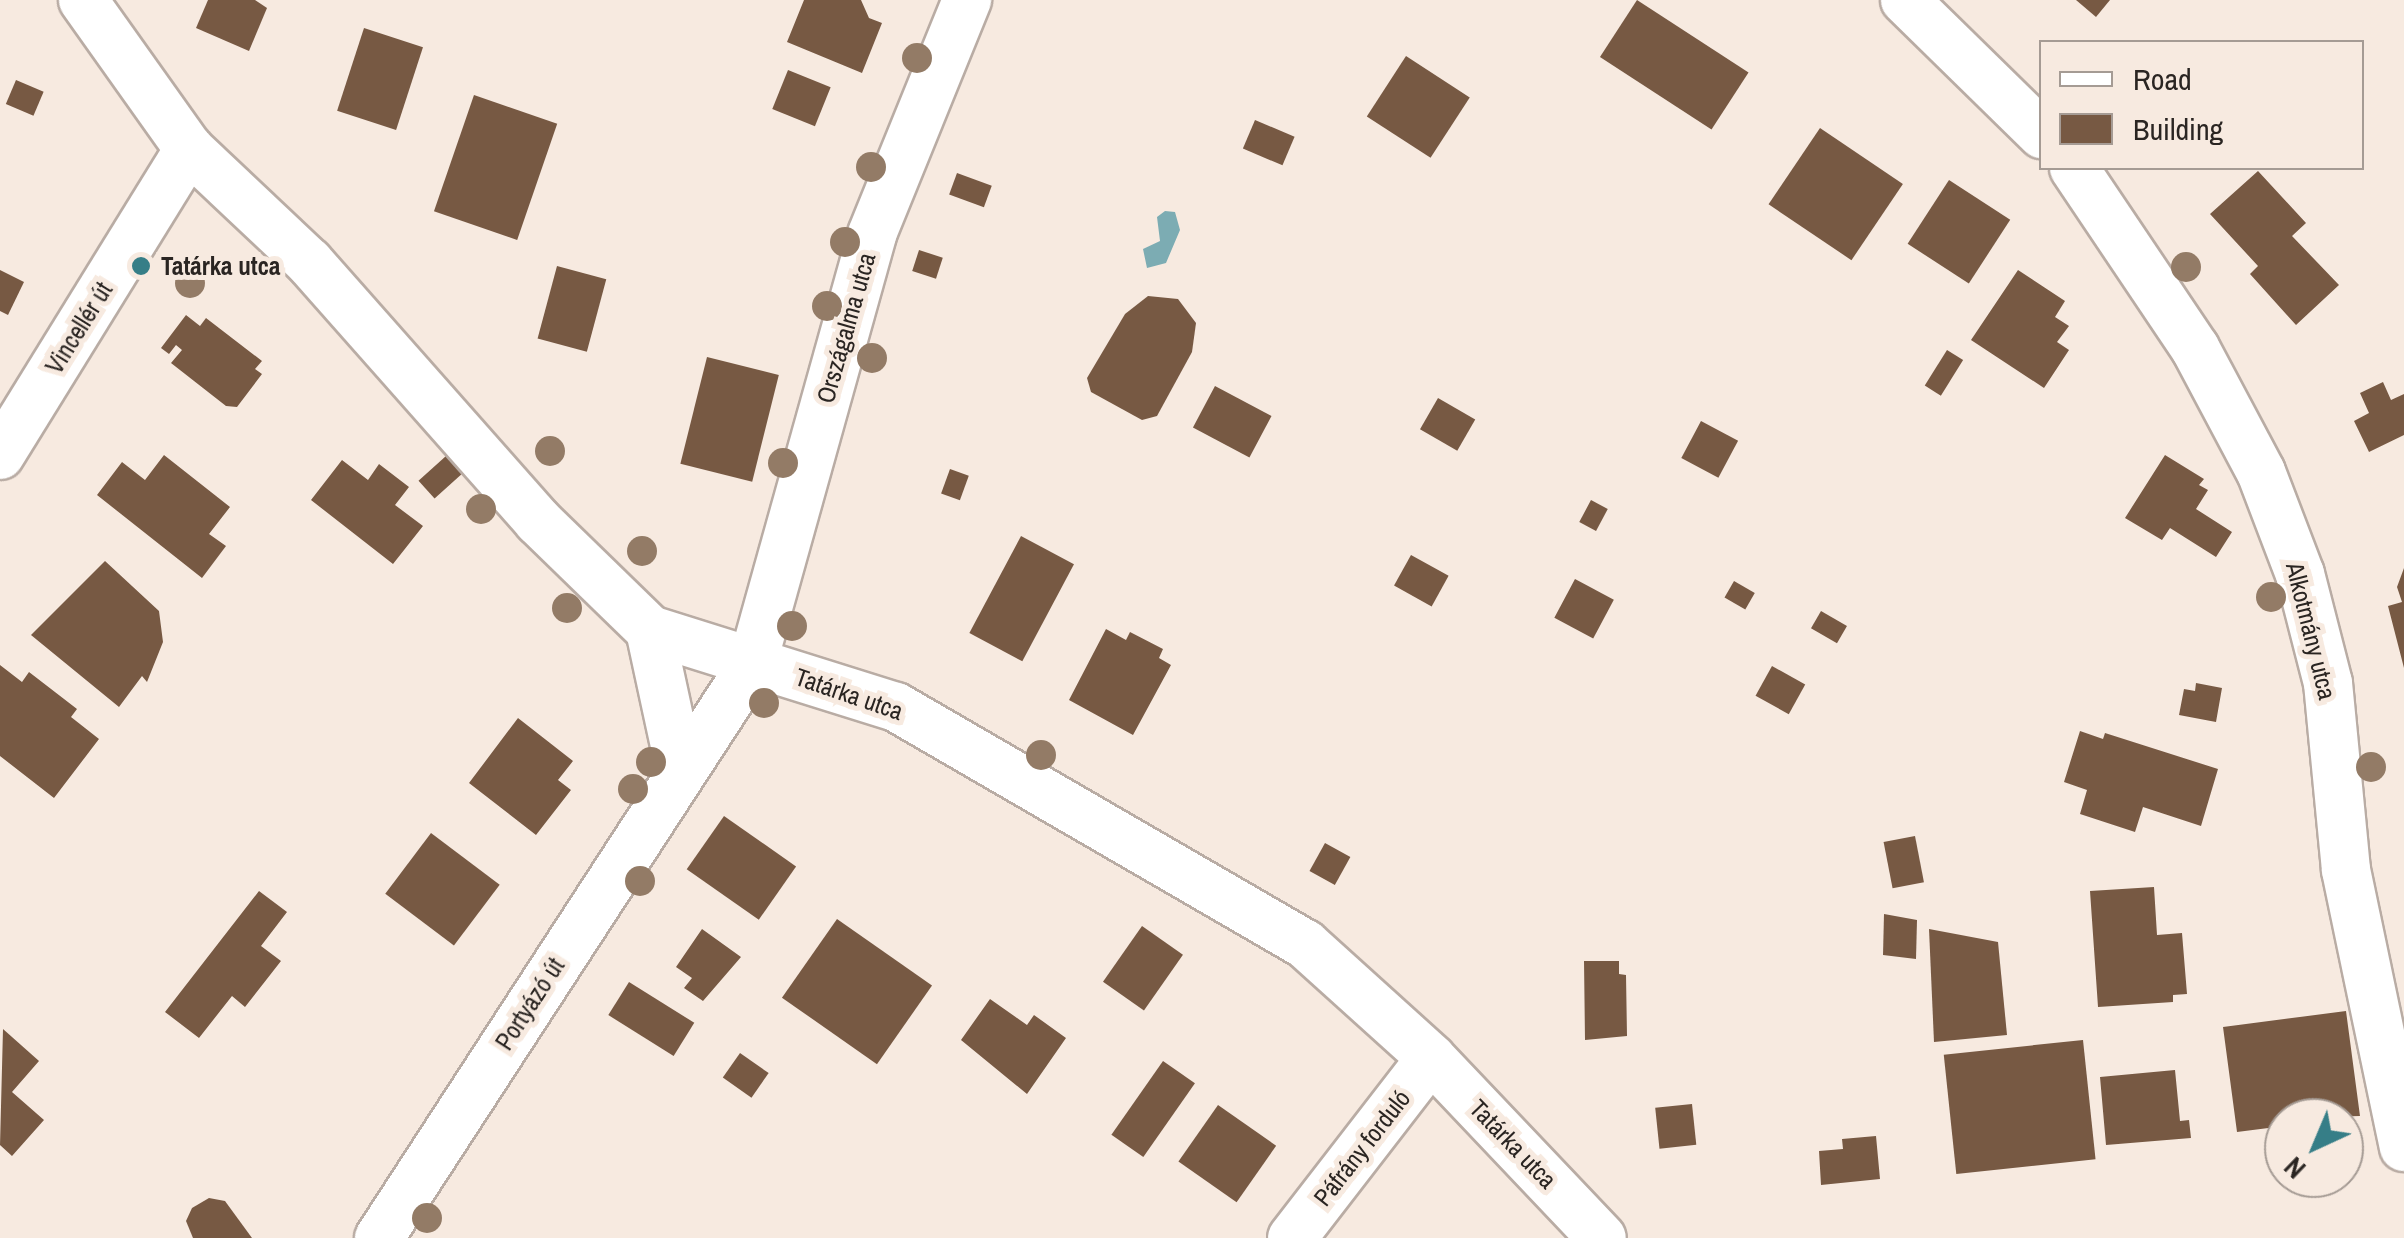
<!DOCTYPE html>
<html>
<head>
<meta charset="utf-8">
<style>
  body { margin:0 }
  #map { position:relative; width:2404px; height:1238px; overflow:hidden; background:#f7eae0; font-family:"Archivo Narrow",sans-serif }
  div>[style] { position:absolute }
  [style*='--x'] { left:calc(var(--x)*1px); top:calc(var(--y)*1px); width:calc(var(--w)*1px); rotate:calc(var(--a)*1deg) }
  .water>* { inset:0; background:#7cacb3 }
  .building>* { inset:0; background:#775943; transform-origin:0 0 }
  .roads { filter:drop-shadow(2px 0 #b9aca4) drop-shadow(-2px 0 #b9aca4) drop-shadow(0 2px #b9aca4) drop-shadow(0 -2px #b9aca4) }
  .street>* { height:48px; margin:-24px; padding:0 24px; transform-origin:24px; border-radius:24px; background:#fff }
  .trees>* { width:30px; height:30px; margin:-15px; border-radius:50%; background:#937b66 }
  .dots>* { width:28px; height:28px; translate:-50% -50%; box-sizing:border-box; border:5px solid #f7eae0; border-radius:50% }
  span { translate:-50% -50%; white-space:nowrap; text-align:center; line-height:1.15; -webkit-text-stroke:10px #f7eae0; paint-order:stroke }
  .poi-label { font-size:25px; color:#2a2522; font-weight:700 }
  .left { translate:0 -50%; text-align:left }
  .street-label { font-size:25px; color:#2a2522 }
  .legend { position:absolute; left:2039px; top:40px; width:325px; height:130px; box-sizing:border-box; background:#f7eae0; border:2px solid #a59b94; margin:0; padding:12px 18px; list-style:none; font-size:30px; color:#2a2522 }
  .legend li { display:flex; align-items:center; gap:20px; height:50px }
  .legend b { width:50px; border:2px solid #a59b94 }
  .north { position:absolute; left:2264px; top:1098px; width:100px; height:100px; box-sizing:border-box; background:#f7eae0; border:2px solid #a59b94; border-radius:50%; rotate:224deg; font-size:28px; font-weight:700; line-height:40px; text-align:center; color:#2a2522 }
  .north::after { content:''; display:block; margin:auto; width:35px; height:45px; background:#367e87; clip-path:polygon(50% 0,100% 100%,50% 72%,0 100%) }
</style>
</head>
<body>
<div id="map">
  <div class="water">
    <i style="clip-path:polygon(1165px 211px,1175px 212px,1180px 230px,1166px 263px,1147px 268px,1143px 249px,1160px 241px,1157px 217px)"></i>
  </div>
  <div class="building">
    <i style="clip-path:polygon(208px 0,255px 0,267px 8px,249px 51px,196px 28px)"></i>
    <i style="clip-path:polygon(804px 0,861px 0,869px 18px,882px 23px,862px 73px,787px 42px)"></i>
    <i style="left:1637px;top:0;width:133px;height:68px;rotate:33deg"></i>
    <i style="clip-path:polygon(2076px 0,2110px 0,2096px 17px)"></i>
    <i style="left:364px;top:28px;width:62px;height:87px;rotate:18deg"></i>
    <i style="left:1406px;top:56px;width:76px;height:72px;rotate:33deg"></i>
    <i style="left:788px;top:70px;width:46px;height:42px;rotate:22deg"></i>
    <i style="left:16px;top:80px;width:30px;height:26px;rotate:23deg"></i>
    <i style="left:474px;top:95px;width:88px;height:123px;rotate:19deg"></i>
    <i style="left:1255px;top:120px;width:43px;height:31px;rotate:23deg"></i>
    <i style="left:1820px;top:128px;width:100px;height:92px;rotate:34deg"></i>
    <i style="clip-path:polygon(2258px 171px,2306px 223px,2292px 236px,2339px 285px,2296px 325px,2250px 274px,2258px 266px,2210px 214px)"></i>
    <i style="left:957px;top:173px;width:37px;height:23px;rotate:20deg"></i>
    <i style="left:1949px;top:180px;width:73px;height:76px;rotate:33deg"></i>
    <i style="left:919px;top:250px;width:25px;height:22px;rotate:18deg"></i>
    <i style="left:557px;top:266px;width:51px;height:75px;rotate:15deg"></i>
    <i style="clip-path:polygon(0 270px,24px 282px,8px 315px,0 311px)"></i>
    <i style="clip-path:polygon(2018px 270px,2065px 301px,2055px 317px,2069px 326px,2057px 342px,2069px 350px,2044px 388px,1971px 340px)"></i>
    <i style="clip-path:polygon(1148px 296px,1178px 299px,1196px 323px,1192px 352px,1157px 416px,1142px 420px,1091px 392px,1087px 378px,1125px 314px)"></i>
    <i style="clip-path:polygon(186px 315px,200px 326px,206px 318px,262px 361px,255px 369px,262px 374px,237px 407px,226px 406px,171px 363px,182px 350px,176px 345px,169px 354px,161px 348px)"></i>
    <i style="left:1947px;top:350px;width:19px;height:42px;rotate:32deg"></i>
    <i style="left:707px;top:357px;width:74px;height:110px;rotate:14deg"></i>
    <i style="clip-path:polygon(2383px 382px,2391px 400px,2404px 394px,2404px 435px,2369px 452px,2354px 421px,2369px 413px,2360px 393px)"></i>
    <i style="left:1215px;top:386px;width:64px;height:47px;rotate:28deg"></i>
    <i style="left:1438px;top:398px;width:43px;height:36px;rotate:30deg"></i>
    <i style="left:1701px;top:421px;width:42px;height:42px;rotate:28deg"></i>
    <i style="clip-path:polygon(164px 455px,230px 507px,209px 534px,226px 546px,202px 578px,97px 495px,122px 462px,145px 480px)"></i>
    <i style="clip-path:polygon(2165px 455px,2204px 479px,2199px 485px,2208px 490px,2196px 509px,2232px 532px,2216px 557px,2170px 528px,2162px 540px,2125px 518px)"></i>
    <i style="left:446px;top:456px;width:24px;height:37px;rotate:48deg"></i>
    <i style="clip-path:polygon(342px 460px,368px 480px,379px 464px,409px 487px,395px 505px,423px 526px,393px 564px,311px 500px)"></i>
    <i style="left:950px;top:469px;width:20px;height:26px;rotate:20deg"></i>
    <i style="left:1591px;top:500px;width:19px;height:25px;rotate:28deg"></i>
    <i style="left:1021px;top:536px;width:60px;height:110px;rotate:28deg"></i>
    <i style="left:1411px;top:555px;width:43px;height:35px;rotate:29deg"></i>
    <i style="clip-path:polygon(105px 561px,159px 611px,163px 642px,147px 682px,142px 676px,119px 707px,31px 635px)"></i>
    <i style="clip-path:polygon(2404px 568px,2404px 668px,2388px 606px,2402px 602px,2397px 587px)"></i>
    <i style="left:1575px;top:579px;width:44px;height:44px;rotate:28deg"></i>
    <i style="left:1734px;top:581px;width:24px;height:19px;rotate:30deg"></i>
    <i style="left:1821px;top:611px;width:30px;height:20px;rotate:30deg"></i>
    <i style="clip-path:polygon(1106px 629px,1126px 640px,1130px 632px,1163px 649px,1159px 658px,1171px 665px,1133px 735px,1069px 700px)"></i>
    <i style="clip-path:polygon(0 665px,22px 682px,29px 672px,77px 709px,71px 717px,99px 739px,54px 798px,0 756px)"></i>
    <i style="left:1772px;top:666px;width:38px;height:34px;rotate:29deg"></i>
    <i style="clip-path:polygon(2196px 683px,2222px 688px,2216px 722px,2179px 715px,2184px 689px,2195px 691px)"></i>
    <i style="clip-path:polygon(518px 718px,573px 761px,558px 780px,571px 790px,536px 835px,469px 783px)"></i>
    <i style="clip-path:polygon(2080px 731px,2103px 739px,2105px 733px,2218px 769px,2201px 826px,2143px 807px,2135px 832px,2080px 814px,2087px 790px,2064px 782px)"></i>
    <i style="left:724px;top:816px;width:88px;height:65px;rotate:35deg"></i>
    <i style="left:431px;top:833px;width:86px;height:76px;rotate:37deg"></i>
    <i style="left:1915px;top:836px;width:47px;height:32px;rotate:79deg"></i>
    <i style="left:1325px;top:843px;width:29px;height:32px;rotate:29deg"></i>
    <i style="clip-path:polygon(2154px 887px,2157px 935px,2182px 933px,2187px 994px,2173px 995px,2173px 1002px,2098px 1007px,2090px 891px)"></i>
    <i style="clip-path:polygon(259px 891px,287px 912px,261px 946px,281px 961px,245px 1007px,232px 996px,199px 1038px,165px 1012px)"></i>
    <i style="clip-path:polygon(1884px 914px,1917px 920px,1916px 959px,1883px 955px)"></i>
    <i style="left:837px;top:919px;width:116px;height:96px;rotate:35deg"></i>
    <i style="left:1142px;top:926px;width:50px;height:68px;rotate:35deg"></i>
    <i style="clip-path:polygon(702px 929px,741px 957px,703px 1001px,684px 988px,692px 978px,676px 967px)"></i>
    <i style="clip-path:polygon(1929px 929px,1998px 942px,2007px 1035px,1934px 1042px)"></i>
    <i style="clip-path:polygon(1584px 961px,1619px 961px,1619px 974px,1626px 975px,1627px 1036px,1585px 1040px)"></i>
    <i style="left:629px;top:982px;width:77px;height:39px;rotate:32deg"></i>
    <i style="clip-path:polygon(990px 999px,1027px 1025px,1034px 1015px,1066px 1038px,1027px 1094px,961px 1040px)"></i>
    <i style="clip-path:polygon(2346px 1011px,2360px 1116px,2284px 1118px,2284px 1126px,2237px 1132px,2223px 1027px)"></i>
    <i style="clip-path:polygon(3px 1029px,39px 1061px,12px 1092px,44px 1120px,12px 1156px,0 1145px)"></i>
    <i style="left:2083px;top:1040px;width:120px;height:140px;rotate:84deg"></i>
    <i style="left:740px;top:1053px;width:35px;height:30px;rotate:35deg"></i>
    <i style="left:1163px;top:1061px;width:39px;height:90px;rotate:35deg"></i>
    <i style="clip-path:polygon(2175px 1070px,2180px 1121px,2189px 1120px,2191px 1138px,2106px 1145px,2100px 1077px)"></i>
    <i style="left:1692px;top:1104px;width:41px;height:37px;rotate:84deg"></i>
    <i style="left:1218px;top:1105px;width:71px;height:69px;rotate:35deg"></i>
    <i style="clip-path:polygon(1876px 1136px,1880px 1179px,1821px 1185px,1819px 1151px,1843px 1149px,1842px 1139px)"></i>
    <i style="clip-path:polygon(209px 1198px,225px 1201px,252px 1238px,193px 1238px,186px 1221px,192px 1208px)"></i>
  </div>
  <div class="roads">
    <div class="street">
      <i style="--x:83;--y:0;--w:183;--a:54.6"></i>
      <i style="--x:189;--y:149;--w:165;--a:43.3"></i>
      <i style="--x:309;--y:262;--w:346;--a:48.5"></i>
      <i style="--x:538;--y:521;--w:156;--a:44.2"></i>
      <i style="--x:650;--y:630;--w:258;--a:17.4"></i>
      <i style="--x:896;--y:707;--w:473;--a:30.1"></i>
      <i style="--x:1305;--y:944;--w:170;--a:42.1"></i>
      <i style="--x:1431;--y:1058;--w:248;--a:46.5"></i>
      <i style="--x:1905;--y:0;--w:192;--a:44.4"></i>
      <i style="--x:2074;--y:168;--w:217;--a:56.1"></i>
      <i style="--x:2195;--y:348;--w:140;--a:62"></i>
      <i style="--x:2261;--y:472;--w:109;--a:69.1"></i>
      <i style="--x:2300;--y:574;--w:113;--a:75.6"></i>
      <i style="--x:2328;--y:683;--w:188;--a:84.5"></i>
      <i style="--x:2346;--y:870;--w:283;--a:78.2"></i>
      <i style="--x:0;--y:455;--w:360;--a:-58.3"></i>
      <i style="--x:650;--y:630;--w:142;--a:77.8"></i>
      <i style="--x:379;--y:1238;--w:684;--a:-56.94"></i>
      <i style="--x:752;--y:665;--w:447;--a:-74.4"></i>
      <i style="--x:872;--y:234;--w:253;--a:-67.9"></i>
      <i style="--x:1292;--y:1238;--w:227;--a:-52.3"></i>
    </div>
  </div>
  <div class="trees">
    <i style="left:917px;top:58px"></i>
    <i style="left:871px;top:167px"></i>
    <i style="left:845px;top:242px"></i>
    <i style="left:2186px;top:267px"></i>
    <i style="left:190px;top:283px"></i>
    <i style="left:827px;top:306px"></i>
    <i style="left:872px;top:358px"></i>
    <i style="left:550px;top:451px"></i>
    <i style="left:783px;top:463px"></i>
    <i style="left:481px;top:509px"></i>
    <i style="left:642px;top:551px"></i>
    <i style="left:2271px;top:597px"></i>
    <i style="left:567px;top:608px"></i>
    <i style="left:792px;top:626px"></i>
    <i style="left:764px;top:703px"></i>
    <i style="left:1041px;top:755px"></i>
    <i style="left:651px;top:762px"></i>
    <i style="left:2371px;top:767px"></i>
    <i style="left:633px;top:789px"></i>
    <i style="left:640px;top:881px"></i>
    <i style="left:427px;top:1218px"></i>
  </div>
  <div class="dots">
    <i style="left:141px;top:266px;background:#367e87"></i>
  </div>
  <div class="poi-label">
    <span class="left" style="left:161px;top:266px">Tatárka utca</span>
  </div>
  <div class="street-label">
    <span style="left:79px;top:328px;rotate:-58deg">Vincellér út</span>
    <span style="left:846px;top:328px;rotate:-74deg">Országalma utca</span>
    <span style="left:2311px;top:631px;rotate:76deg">Alkotmány utca</span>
    <span style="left:849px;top:694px;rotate:19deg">Tatárka utca</span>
    <span style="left:530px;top:1004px;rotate:-57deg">Portyázó út</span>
    <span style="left:1513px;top:1144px;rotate:46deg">Tatárka utca</span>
    <span style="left:1362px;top:1148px;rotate:-52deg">Páfrány forduló</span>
  </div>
  <ul class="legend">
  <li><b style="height:12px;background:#fff"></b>Road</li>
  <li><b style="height:28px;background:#775943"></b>Building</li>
  </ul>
  <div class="north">N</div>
</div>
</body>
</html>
